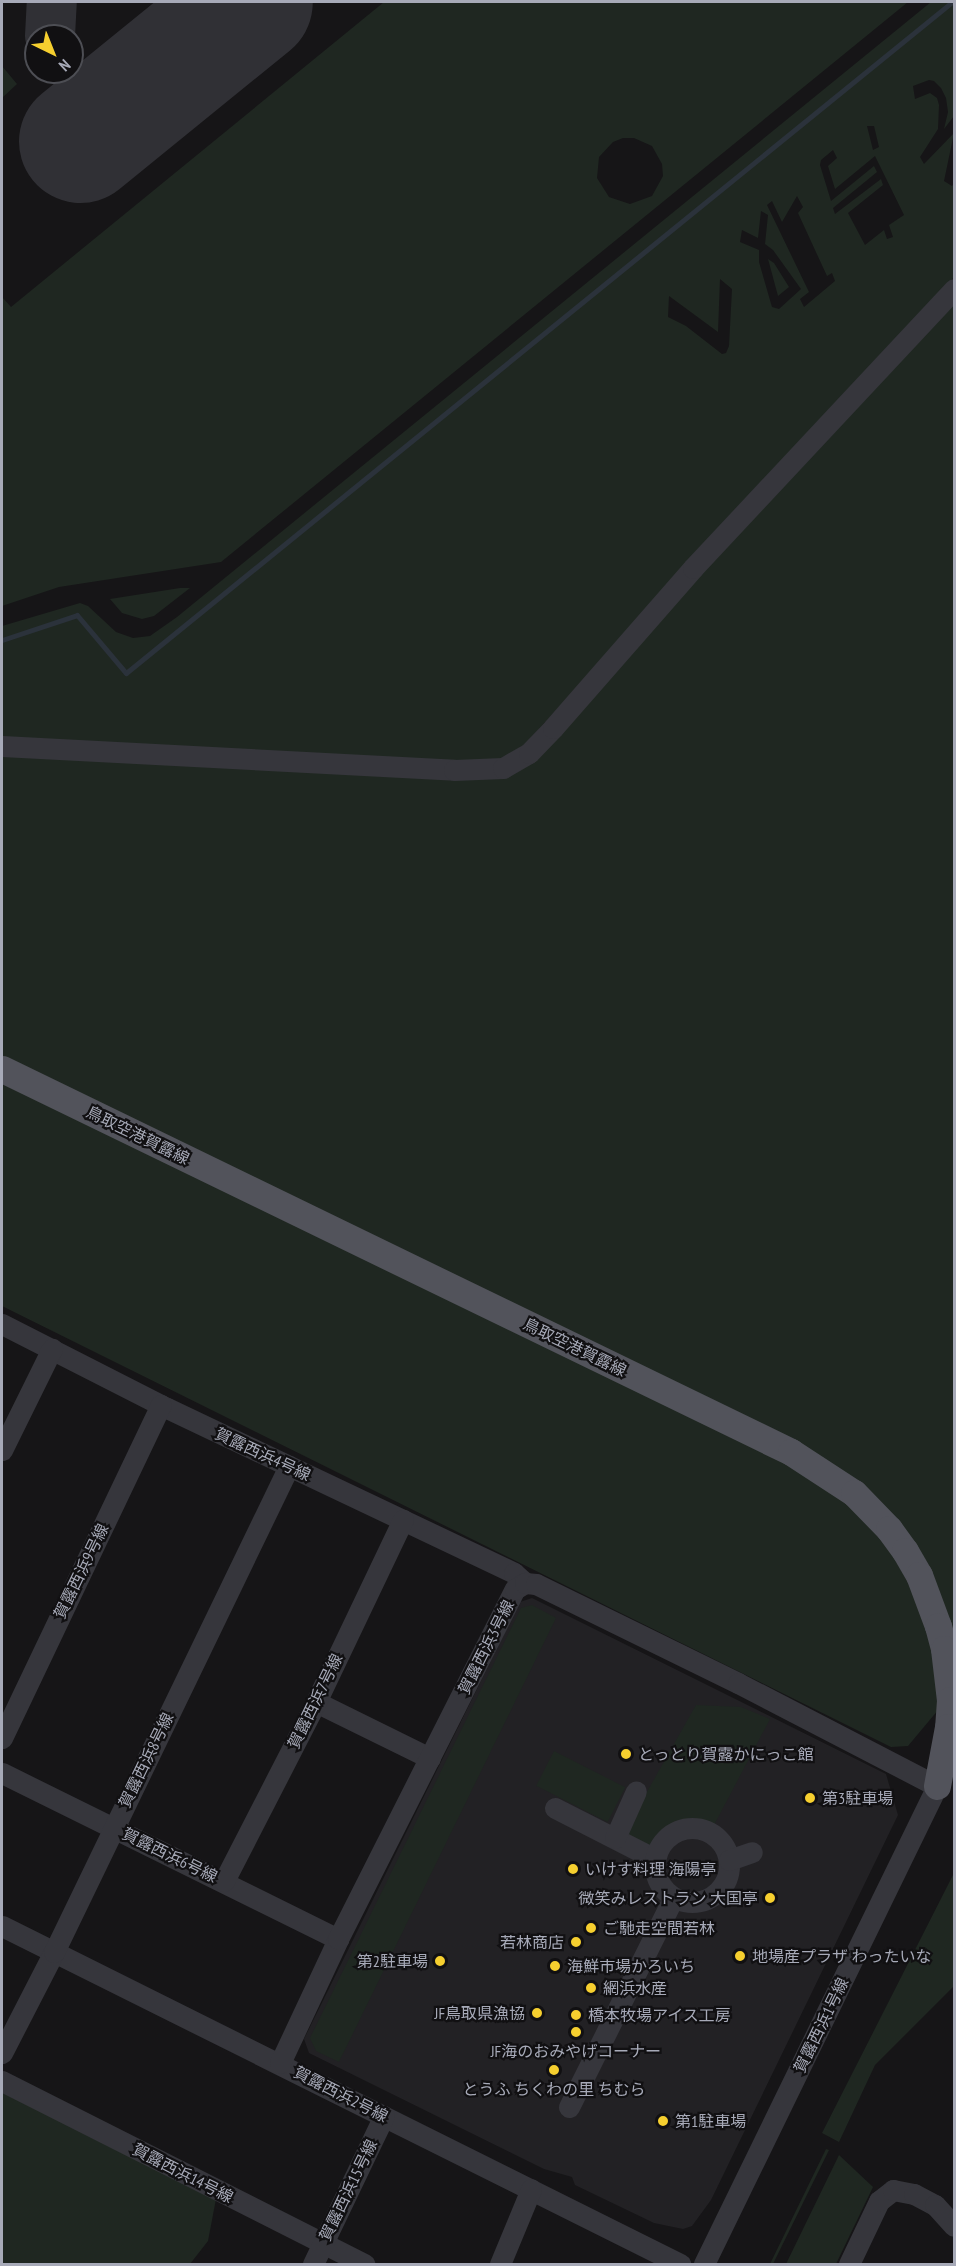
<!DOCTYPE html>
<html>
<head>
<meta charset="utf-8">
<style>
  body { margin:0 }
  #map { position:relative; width:956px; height:2266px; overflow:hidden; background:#161517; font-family:"PT Sans Narrow","Noto Sans JP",sans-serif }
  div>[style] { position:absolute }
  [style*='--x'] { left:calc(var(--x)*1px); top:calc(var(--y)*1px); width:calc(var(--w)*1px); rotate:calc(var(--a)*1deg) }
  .built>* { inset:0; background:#222124 }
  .green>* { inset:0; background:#1f2721; transform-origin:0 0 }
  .stream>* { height:5px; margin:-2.5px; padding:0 2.5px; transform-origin:2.5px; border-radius:2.5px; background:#2b323b }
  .taxiway>* { height:50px; margin:-25px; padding:0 25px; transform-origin:25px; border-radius:25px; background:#303035 }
  .runway>* { height:123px; margin:-61.5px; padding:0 61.5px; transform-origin:61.5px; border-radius:61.5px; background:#303035 }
  .minor>* { height:21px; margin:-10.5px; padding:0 10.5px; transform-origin:10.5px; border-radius:10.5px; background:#36363c }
  .minor>.ring { margin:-10.5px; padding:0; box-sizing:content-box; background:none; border:21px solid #36363c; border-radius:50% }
  .major>* { height:27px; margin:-13.5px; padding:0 13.5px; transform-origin:13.5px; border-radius:13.5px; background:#52535b }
  .dots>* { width:16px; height:16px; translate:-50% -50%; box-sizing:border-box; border:3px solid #111012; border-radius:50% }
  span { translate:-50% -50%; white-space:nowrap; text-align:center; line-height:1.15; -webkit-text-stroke:4.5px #111012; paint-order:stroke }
  .street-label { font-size:16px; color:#a7aab8 }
  .poi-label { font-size:16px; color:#a7aab8 }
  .left { translate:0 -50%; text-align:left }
  .right { translate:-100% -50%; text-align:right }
  .frame { position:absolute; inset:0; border:3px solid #a7aab8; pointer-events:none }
  .north { position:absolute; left:24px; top:24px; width:60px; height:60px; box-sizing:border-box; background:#111012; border:2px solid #4d4e54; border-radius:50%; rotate:137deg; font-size:16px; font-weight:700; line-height:24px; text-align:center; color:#a7aab8 }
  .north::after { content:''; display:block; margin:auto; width:21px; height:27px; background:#f6cf2f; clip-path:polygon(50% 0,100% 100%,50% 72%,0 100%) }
</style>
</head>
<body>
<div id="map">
  <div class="built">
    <i style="clip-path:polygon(532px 1598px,886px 1774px,898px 1815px,711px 2200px,692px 2226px,683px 2229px,654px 2223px,575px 2185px,572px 2177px,544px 2169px,309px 2053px,304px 2039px,520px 1602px)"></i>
  </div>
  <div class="green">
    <i style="clip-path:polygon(evenodd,384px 2px,908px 2px,221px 562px,59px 587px,2px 606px,2px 297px,11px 307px,384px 2px,623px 138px,634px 138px,652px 146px,662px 164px,663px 176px,652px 196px,630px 204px,609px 197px,597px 178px,599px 157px,613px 142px,623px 138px)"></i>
    <i style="clip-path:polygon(evenodd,931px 2px,954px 2px,954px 116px,944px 129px,948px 112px,946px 98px,941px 88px,934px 81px,929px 80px,913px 86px,915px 99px,930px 93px,937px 98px,939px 105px,938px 129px,920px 157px,924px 164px,954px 133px,944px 181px,952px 186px,954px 183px,954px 277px,525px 744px,502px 759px,475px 763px,2px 739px,2px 626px,80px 603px,88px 606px,116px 632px,133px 638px,150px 636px,177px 617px,931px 2px,867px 126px,874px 126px,879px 147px,873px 150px,867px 126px,931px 2px,833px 150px,837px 158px,828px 166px,835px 189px,875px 156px,904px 215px,889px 225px,893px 237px,887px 239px,884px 230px,865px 245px,848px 213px,883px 185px,881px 179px,835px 214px,833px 208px,877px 172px,874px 166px,831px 201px,820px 165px,821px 160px,833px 150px,931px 2px,797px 196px,803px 207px,798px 213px,827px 276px,832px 273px,835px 281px,804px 307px,800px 299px,809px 292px,767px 205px,772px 201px,782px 222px,797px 196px,931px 2px,761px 211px,768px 215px,765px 244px,773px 250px,801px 289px,779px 309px,772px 307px,759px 262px,759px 250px,740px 242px,742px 230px,758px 238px,761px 211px,931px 2px,720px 279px,732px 289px,729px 346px,726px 353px,722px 354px,686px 326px,668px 317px,669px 296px,718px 332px,720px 279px)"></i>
    <i style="clip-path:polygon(2px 66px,17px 84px,2px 98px)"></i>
    <i style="clip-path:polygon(768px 259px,774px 263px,789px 287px,778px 296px)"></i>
    <i style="clip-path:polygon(954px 296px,954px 1691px,908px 1746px,891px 1747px,2px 1306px,2px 755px,504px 772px,667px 607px)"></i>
    <i style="clip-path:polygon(180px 588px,190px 588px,154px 616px,142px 619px,122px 613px,110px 599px)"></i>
    <i style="clip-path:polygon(532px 1605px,556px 1618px,339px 2062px,316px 2051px,310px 2038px,521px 1608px)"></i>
    <i style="clip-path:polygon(696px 1705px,741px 1707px,770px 1719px,713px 1827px,703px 1822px,679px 1823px,659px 1838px,652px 1849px,630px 1838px,626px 1829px)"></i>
    <i style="left:554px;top:1751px;width:80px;height:39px;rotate:27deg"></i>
    <i style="clip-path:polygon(954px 1873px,954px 1986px,875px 2065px,839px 2142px,822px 2133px)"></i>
    <i style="clip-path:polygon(2px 2088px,216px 2199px,208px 2241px,190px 2264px,2px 2264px)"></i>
    <i style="clip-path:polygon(826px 2149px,829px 2150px,773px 2264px,770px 2264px)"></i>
    <i style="clip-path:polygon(839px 2155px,873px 2187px,836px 2264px,786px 2264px)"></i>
  </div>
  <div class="stream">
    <i style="--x:2;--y:640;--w:79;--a:-18.4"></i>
    <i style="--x:77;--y:615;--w:76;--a:49.8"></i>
    <i style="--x:126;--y:673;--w:1064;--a:-39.09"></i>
  </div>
  <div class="taxiway">
    <i style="--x:50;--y:36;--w:34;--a:-87"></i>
  </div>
  <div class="runway">
    <i style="--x:80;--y:141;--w:220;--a:-39.1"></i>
  </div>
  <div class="minor">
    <i style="--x:2;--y:746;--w:453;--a:3"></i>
    <i style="--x:454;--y:770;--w:49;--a:-2.3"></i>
    <i style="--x:503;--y:768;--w:30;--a:-30"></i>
    <i style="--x:529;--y:753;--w:35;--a:-46"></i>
    <i style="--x:553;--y:728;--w:213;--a:-48.8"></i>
    <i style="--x:693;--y:568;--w:382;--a:-46.9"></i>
    <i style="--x:2;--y:1324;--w:185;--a:27"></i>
    <i style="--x:167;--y:1408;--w:384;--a:25.4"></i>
    <i style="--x:514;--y:1573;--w:15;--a:42"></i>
    <i style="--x:2;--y:1450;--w:113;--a:-63.7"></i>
    <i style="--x:316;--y:1702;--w:127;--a:26.2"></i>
    <i style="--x:2;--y:1738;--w:369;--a:-64.5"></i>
    <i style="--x:2;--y:1773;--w:375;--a:26.3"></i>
    <i style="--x:555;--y:1808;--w:112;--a:27"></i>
    <i class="ring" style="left:655px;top:1828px;width:53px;height:53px"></i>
    <i style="--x:615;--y:1838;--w:51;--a:-65.9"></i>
    <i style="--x:729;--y:1860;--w:24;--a:-19"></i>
    <i style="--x:224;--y:1881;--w:201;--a:-62.8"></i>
    <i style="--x:316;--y:1702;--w:202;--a:-64.5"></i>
    <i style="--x:2;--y:1926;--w:758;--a:26.5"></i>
    <i style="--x:2;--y:2053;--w:114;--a:-62.8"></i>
    <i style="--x:54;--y:1952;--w:540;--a:-64.19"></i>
    <i style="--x:280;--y:2063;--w:137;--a:-64.9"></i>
    <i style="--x:338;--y:1939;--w:392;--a:-63.2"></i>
    <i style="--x:515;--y:1589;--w:12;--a:-31"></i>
    <i style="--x:525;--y:1583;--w:11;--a:5"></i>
    <i style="--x:536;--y:1584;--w:225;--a:26.1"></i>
    <i style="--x:738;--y:1683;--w:224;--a:27.4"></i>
    <i style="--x:937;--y:1786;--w:532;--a:115.99"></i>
    <i style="--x:2;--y:2081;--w:406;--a:26.8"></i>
    <i style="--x:569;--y:2107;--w:233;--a:-63.5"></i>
    <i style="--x:313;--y:2264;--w:164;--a:-64.4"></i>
    <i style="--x:500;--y:2264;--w:81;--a:-67.5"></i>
    <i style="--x:849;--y:2264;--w:70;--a:-64.5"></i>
    <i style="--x:879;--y:2201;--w:18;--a:-38"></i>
    <i style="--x:893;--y:2190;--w:21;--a:11"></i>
    <i style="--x:914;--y:2194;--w:24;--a:28"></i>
    <i style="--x:935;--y:2205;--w:28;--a:48"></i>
  </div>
  <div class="major">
    <i style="--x:2;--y:1069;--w:877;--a:25.89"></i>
    <i style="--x:791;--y:1452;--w:75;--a:33.1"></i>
    <i style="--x:854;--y:1493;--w:50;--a:45.8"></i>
    <i style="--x:889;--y:1529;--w:27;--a:54"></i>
    <i style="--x:905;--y:1551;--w:28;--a:60"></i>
    <i style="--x:919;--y:1575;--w:54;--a:69.6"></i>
    <i style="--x:938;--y:1626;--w:24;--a:75"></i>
    <i style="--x:944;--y:1649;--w:51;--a:83.3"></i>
    <i style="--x:950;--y:1700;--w:27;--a:94"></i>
    <i style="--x:948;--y:1727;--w:60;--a:100.6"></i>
  </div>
  <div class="dots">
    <i style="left:626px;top:1754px;background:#f6cf2f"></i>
    <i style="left:810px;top:1798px;background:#f6cf2f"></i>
    <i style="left:573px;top:1869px;background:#f6cf2f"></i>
    <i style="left:770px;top:1898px;background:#f6cf2f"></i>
    <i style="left:591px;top:1928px;background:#f6cf2f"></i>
    <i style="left:576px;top:1942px;background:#f6cf2f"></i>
    <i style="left:740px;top:1956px;background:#f6cf2f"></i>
    <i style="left:440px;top:1961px;background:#f6cf2f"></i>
    <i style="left:555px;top:1966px;background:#f6cf2f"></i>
    <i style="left:591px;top:1988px;background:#f6cf2f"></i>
    <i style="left:537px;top:2013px;background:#f6cf2f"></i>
    <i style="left:576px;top:2015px;background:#f6cf2f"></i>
    <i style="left:576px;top:2032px;background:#f6cf2f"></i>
    <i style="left:554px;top:2070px;background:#f6cf2f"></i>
    <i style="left:663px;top:2121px;background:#f6cf2f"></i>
  </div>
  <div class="street-label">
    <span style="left:138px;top:1135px;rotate:26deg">鳥取空港賀露線</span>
    <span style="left:575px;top:1347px;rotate:26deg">鳥取空港賀露線</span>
    <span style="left:263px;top:1454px;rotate:25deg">賀露西浜4号線</span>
    <span style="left:81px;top:1571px;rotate:-64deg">賀露西浜9号線</span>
    <span style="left:486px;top:1647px;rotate:-63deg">賀露西浜3号線</span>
    <span style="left:315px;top:1701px;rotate:-64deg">賀露西浜7号線</span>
    <span style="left:146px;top:1760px;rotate:-64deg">賀露西浜8号線</span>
    <span style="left:170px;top:1855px;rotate:26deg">賀露西浜6号線</span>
    <span style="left:821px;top:2025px;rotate:-64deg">賀露西浜1号線</span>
    <span style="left:341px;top:2094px;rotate:27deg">賀露西浜2号線</span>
    <span style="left:183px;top:2173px;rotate:27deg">賀露西浜14号線</span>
    <span style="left:348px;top:2190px;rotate:-64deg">賀露西浜15号線</span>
  </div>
  <div class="poi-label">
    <span class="left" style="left:638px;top:1754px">とっとり賀露かにっこ館</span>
    <span class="left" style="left:822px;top:1798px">第3駐車場</span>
    <span class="left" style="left:585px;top:1869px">いけす料理 海陽亭</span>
    <span class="right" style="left:758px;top:1898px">微笑みレストラン 大国亭</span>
    <span class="left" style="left:603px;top:1928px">ご馳走空間若林</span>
    <span class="right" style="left:564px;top:1942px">若林商店</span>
    <span class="left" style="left:752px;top:1956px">地場産プラザ わったいな</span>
    <span class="right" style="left:428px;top:1961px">第2駐車場</span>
    <span class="left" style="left:567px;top:1966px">海鮮市場かろいち</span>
    <span class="left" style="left:603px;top:1988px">網浜水産</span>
    <span class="right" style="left:525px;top:2013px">JF鳥取県漁協</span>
    <span class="left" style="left:588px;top:2015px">橋本牧場アイス工房</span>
    <span style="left:576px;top:2051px">JF海のおみやげコーナー</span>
    <span style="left:554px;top:2089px">とうふ ちくわの里 ちむら</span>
    <span class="left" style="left:675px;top:2121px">第1駐車場</span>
  </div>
  <div class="frame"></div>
  <div class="north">N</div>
</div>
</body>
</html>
